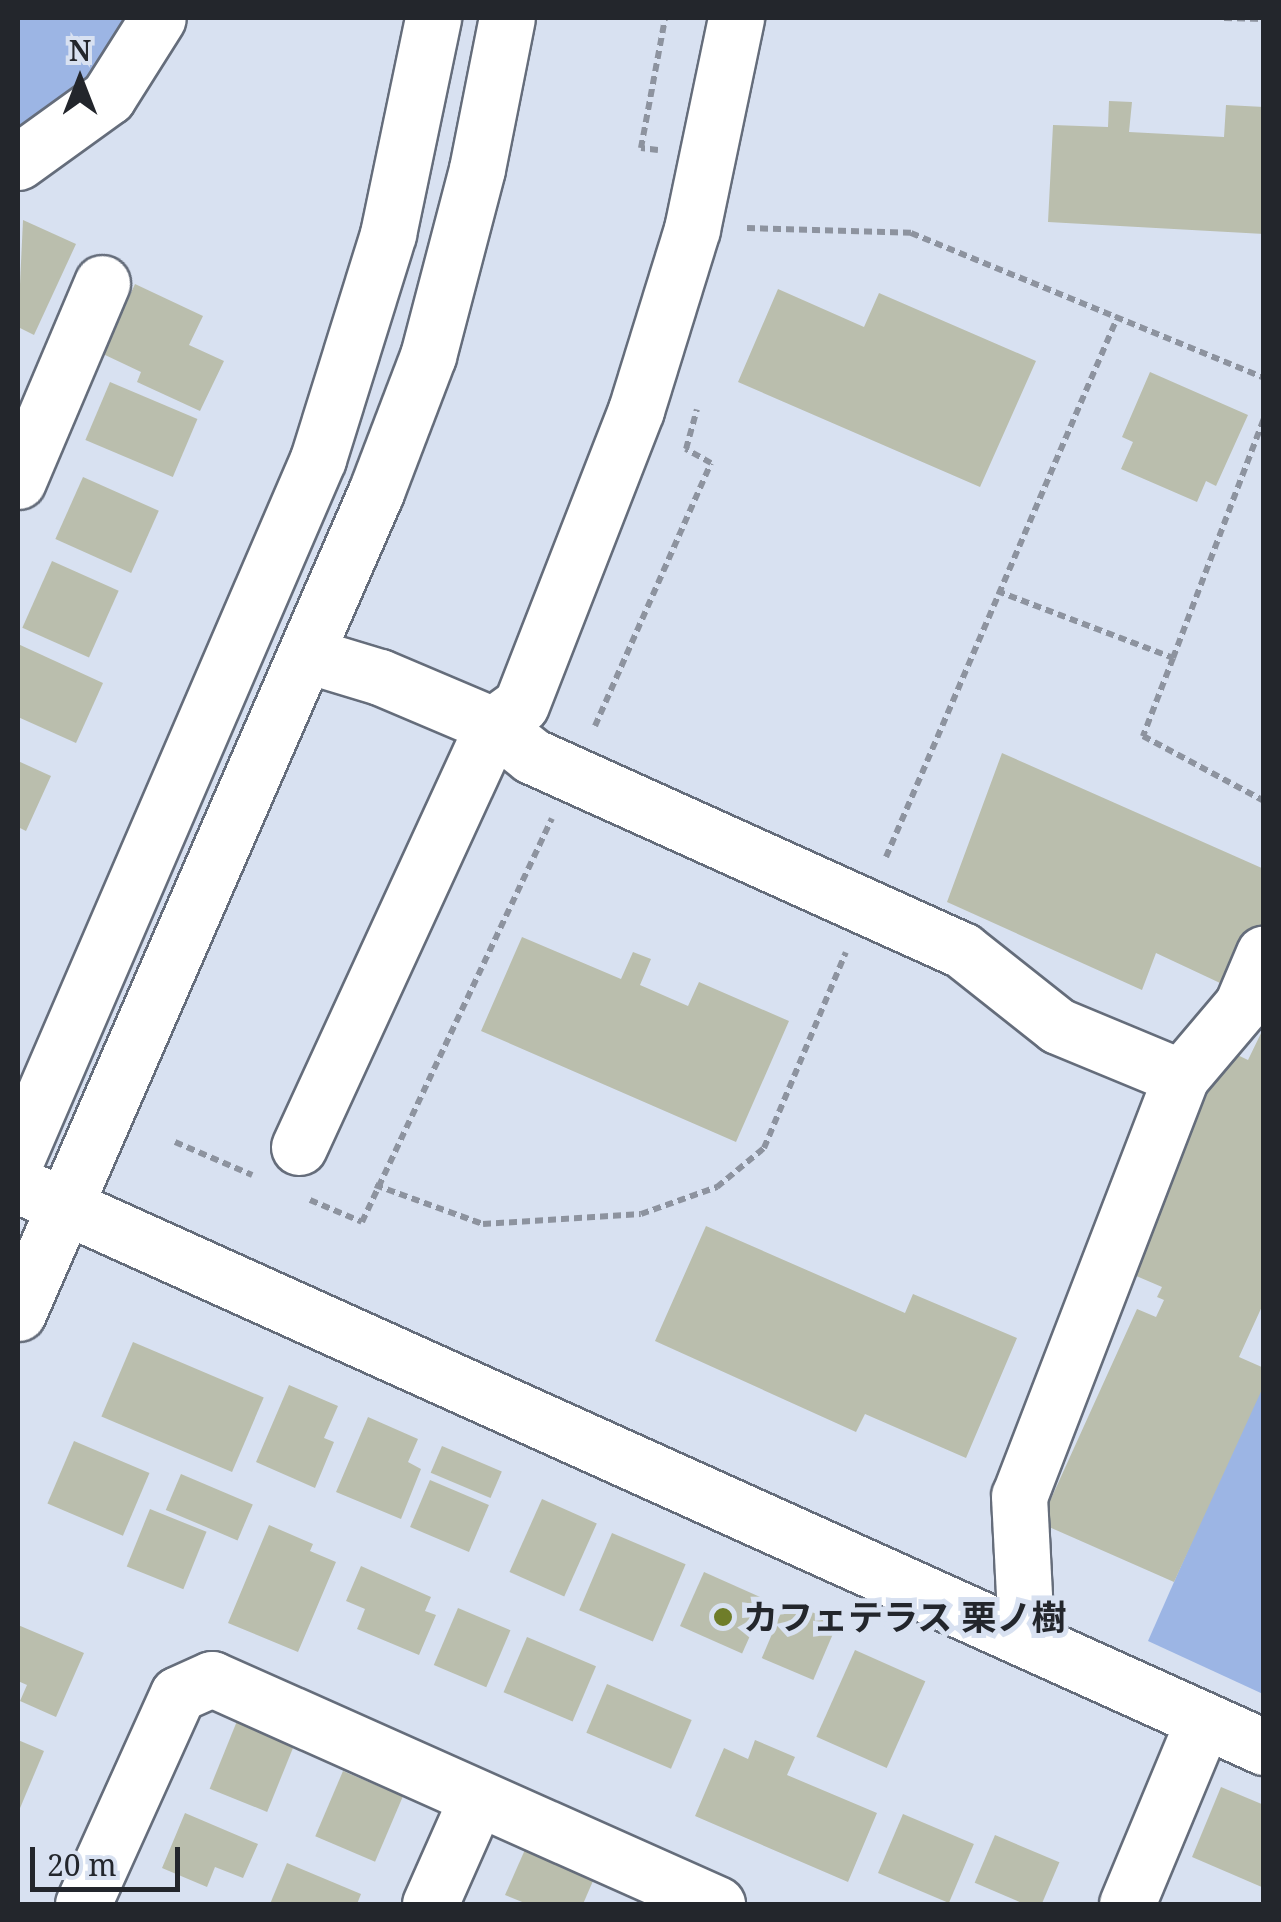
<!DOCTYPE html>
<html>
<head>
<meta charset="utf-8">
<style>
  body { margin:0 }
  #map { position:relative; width:1281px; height:1922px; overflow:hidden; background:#d8e1f1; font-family:"Noto Serif","Noto Sans JP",serif }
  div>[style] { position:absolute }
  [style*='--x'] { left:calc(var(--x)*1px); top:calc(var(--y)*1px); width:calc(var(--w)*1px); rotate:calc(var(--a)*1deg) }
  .green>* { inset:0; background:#9cb5e4 }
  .building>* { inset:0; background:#babead; transform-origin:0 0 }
  .path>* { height:6px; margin-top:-3px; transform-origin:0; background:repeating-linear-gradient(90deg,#8d939f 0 8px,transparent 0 13px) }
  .roads { filter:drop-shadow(2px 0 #656d7b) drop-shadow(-2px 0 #656d7b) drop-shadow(0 2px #656d7b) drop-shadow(0 -2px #656d7b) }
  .minor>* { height:55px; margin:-27.5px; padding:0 27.5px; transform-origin:27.5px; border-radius:27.5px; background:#fff }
  .dots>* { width:28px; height:28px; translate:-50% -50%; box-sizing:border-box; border:5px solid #d8e1f1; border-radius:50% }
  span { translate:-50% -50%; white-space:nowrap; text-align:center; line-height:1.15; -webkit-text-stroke:10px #d8e1f1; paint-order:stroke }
  .poi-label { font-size:35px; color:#23262c; font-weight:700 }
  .left { translate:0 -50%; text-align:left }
  .frame { position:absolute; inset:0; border:20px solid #23262c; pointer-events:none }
  .north { position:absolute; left:30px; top:30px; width:100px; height:100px; -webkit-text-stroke:8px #d8e1f1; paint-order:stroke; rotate:0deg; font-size:28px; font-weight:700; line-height:40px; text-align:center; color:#23262c }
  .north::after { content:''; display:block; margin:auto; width:35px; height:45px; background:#23262c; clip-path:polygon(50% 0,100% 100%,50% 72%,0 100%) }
  .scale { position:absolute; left:30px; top:1847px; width:150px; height:45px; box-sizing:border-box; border:5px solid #23262c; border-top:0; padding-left:12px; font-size:30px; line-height:35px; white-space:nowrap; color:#23262c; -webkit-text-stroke:8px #d8e1f1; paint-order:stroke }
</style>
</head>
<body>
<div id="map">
  <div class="green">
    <i style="clip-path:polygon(18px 18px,133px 18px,87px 95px,18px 133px)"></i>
    <i style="clip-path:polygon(1263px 1380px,1263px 1694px,1148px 1641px)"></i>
  </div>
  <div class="building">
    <i style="clip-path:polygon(1109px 101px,1132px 102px,1129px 132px,1224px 137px,1226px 105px,1264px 107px,1264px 234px,1048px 222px,1053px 125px,1108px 127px)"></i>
    <i style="clip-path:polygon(23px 220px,76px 244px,34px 335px,18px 327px)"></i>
    <i style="clip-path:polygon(135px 284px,203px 316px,189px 345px,224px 361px,200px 411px,137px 382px,141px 372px,103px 354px)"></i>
    <i style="clip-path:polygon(778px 289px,864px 327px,879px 293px,1036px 361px,980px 487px,738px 382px)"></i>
    <i style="clip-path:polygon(1150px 372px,1248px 415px,1216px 486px,1206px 481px,1197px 502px,1121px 469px,1133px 442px,1122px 437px)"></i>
    <i style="left:110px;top:382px;width:95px;height:63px;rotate:23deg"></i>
    <i style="left:83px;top:477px;width:83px;height:68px;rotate:24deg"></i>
    <i style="left:52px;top:561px;width:73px;height:73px;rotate:24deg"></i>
    <i style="clip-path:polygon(18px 644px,103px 683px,76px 743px,18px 717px)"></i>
    <i style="clip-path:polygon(1002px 753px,1264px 869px,1264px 918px,1235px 990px,1156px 953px,1142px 990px,947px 902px)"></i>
    <i style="clip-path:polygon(18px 761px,51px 776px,26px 831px,18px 827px)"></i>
    <i style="clip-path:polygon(522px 937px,621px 979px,633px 952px,651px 959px,640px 985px,688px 1006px,699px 982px,789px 1021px,736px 1142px,481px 1031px)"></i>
    <i style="clip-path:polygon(1264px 1027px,1264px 1302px,1239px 1357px,1264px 1368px,1264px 1385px,1174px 1582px,1040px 1523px,1137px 1309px,1156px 1317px,1164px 1300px,1157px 1297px,1162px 1287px,1127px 1272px,1227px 1050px,1248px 1060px)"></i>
    <i style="clip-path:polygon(706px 1226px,905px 1313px,913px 1294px,1017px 1338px,966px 1458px,865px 1414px,856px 1432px,655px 1341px)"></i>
    <i style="left:133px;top:1342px;width:142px;height:81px;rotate:23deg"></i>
    <i style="clip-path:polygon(289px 1385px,338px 1406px,324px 1438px,334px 1442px,315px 1488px,256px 1462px)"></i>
    <i style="clip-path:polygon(368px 1417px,418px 1439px,408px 1462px,421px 1469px,401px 1519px,336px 1492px)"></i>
    <i style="left:74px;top:1441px;width:82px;height:68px;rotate:23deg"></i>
    <i style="left:442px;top:1446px;width:65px;height:29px;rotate:23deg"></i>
    <i style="left:181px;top:1474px;width:78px;height:39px;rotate:23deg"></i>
    <i style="left:430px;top:1480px;width:64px;height:51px;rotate:23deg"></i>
    <i style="left:542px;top:1499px;width:60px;height:80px;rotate:24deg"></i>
    <i style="left:150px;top:1509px;width:61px;height:62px;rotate:22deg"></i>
    <i style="clip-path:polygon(269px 1525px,313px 1544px,310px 1551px,336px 1562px,298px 1652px,228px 1623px)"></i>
    <i style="left:612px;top:1533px;width:80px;height:84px;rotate:23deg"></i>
    <i style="clip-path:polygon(361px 1566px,431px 1597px,425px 1611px,436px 1615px,419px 1655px,357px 1629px,365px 1609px,346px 1601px)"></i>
    <i style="left:704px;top:1572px;width:68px;height:59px;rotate:24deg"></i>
    <i style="left:786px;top:1601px;width:56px;height:62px;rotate:23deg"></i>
    <i style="left:458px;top:1608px;width:57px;height:62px;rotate:23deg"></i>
    <i style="clip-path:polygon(18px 1625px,84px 1653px,56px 1717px,20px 1701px,27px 1685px,18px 1681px)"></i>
    <i style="left:527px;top:1637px;width:75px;height:60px;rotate:23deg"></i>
    <i style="left:855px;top:1650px;width:77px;height:95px;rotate:24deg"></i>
    <i style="left:607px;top:1684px;width:92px;height:53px;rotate:23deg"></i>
    <i style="left:237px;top:1721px;width:62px;height:73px;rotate:22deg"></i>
    <i style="clip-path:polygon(18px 1740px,44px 1751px,18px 1813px)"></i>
    <i style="clip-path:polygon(755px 1740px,795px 1757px,787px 1775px,877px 1813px,848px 1882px,695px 1816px,724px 1748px,748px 1759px)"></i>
    <i style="left:343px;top:1771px;width:65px;height:71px;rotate:23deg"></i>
    <i style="clip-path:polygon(1221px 1787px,1264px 1805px,1264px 1888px,1192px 1857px)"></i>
    <i style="clip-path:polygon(185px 1813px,258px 1844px,243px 1878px,215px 1867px,207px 1887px,162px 1868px)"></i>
    <i style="left:903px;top:1814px;width:77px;height:64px;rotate:23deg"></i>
    <i style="left:995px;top:1835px;width:70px;height:52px;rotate:23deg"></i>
    <i style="clip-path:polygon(527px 1845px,596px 1874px,583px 1904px,527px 1904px,505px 1895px)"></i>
    <i style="clip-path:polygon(287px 1863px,361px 1894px,357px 1904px,270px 1904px)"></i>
  </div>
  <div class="path">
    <i style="--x:1224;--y:18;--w:40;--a:1.4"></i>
    <i style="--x:658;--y:150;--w:17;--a:-173"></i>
    <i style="--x:641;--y:148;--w:132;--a:-79.5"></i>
    <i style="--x:747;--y:228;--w:164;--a:1.7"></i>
    <i style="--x:911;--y:233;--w:382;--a:22.3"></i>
    <i style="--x:997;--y:591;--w:188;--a:20.8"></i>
    <i style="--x:1173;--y:658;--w:256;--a:-69.2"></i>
    <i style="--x:1173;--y:658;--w:84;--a:111"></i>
    <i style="--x:1143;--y:736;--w:137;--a:28.2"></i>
    <i style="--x:595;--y:726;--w:287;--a:-66.2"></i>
    <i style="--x:711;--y:463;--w:29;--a:-151"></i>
    <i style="--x:686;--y:449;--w:41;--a:-74.6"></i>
    <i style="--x:886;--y:857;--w:589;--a:-66.79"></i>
    <i style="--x:175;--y:1142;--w:84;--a:23.2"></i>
    <i style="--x:375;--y:1185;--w:115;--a:19.9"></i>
    <i style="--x:483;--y:1224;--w:158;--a:-3.6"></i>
    <i style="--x:641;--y:1214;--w:81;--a:-19.6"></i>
    <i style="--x:717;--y:1187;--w:61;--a:-39.7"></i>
    <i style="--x:764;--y:1148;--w:212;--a:-67.3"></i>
    <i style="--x:310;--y:1200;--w:56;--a:22.9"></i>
    <i style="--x:362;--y:1222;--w:446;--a:-64.8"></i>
  </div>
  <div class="roads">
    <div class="minor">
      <i style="--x:18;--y:162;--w:111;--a:-35.8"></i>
      <i style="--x:108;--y:97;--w:93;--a:-57.7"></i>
      <i style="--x:18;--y:481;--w:215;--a:-67"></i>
      <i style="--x:307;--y:655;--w:76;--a:16.8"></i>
      <i style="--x:380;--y:677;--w:123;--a:23"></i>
      <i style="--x:493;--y:725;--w:50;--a:38.5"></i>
      <i style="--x:532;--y:756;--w:472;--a:24.3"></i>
      <i style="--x:962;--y:950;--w:122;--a:38.4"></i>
      <i style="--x:1058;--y:1026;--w:133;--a:22.5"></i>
      <i style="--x:1181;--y:1077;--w:449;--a:111.1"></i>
      <i style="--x:1019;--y:1496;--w:139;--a:87.1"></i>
      <i style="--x:1181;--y:1077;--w:94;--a:-49.7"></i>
      <i style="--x:1242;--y:1005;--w:56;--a:-67.1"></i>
      <i style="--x:299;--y:1147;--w:464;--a:-65.3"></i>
      <i style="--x:493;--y:725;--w:34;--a:-36"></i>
      <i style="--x:521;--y:705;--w:317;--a:-68.7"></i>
      <i style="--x:636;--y:410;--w:189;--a:-72.8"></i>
      <i style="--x:692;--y:229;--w:216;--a:-78.2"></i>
      <i style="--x:18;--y:1155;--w:758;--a:-66.68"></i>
      <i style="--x:318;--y:459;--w:236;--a:-72.7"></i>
      <i style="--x:388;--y:234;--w:221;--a:-78.2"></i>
      <i style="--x:18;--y:1185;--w:1367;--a:24.28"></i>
      <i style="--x:18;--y:1313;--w:896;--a:-66.44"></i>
      <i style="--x:376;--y:492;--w:146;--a:-69.1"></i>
      <i style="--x:428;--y:356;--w:193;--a:-75.3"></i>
      <i style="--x:477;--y:169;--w:154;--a:-78.8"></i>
      <i style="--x:83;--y:1904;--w:230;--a:-65.7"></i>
      <i style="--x:178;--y:1694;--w:37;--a:-24"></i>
      <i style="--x:212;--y:1679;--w:553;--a:24.02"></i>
      <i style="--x:430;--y:1904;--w:116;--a:-66.1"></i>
      <i style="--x:1127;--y:1904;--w:198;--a:-67.4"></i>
    </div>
  </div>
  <div class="dots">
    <i style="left:723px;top:1617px;background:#6f7d2a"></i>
  </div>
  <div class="poi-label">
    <span class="left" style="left:743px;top:1617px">カフェテラス 栗ノ樹</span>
  </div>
  <div class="frame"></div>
  <div class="north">N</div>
  <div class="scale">20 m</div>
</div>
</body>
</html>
